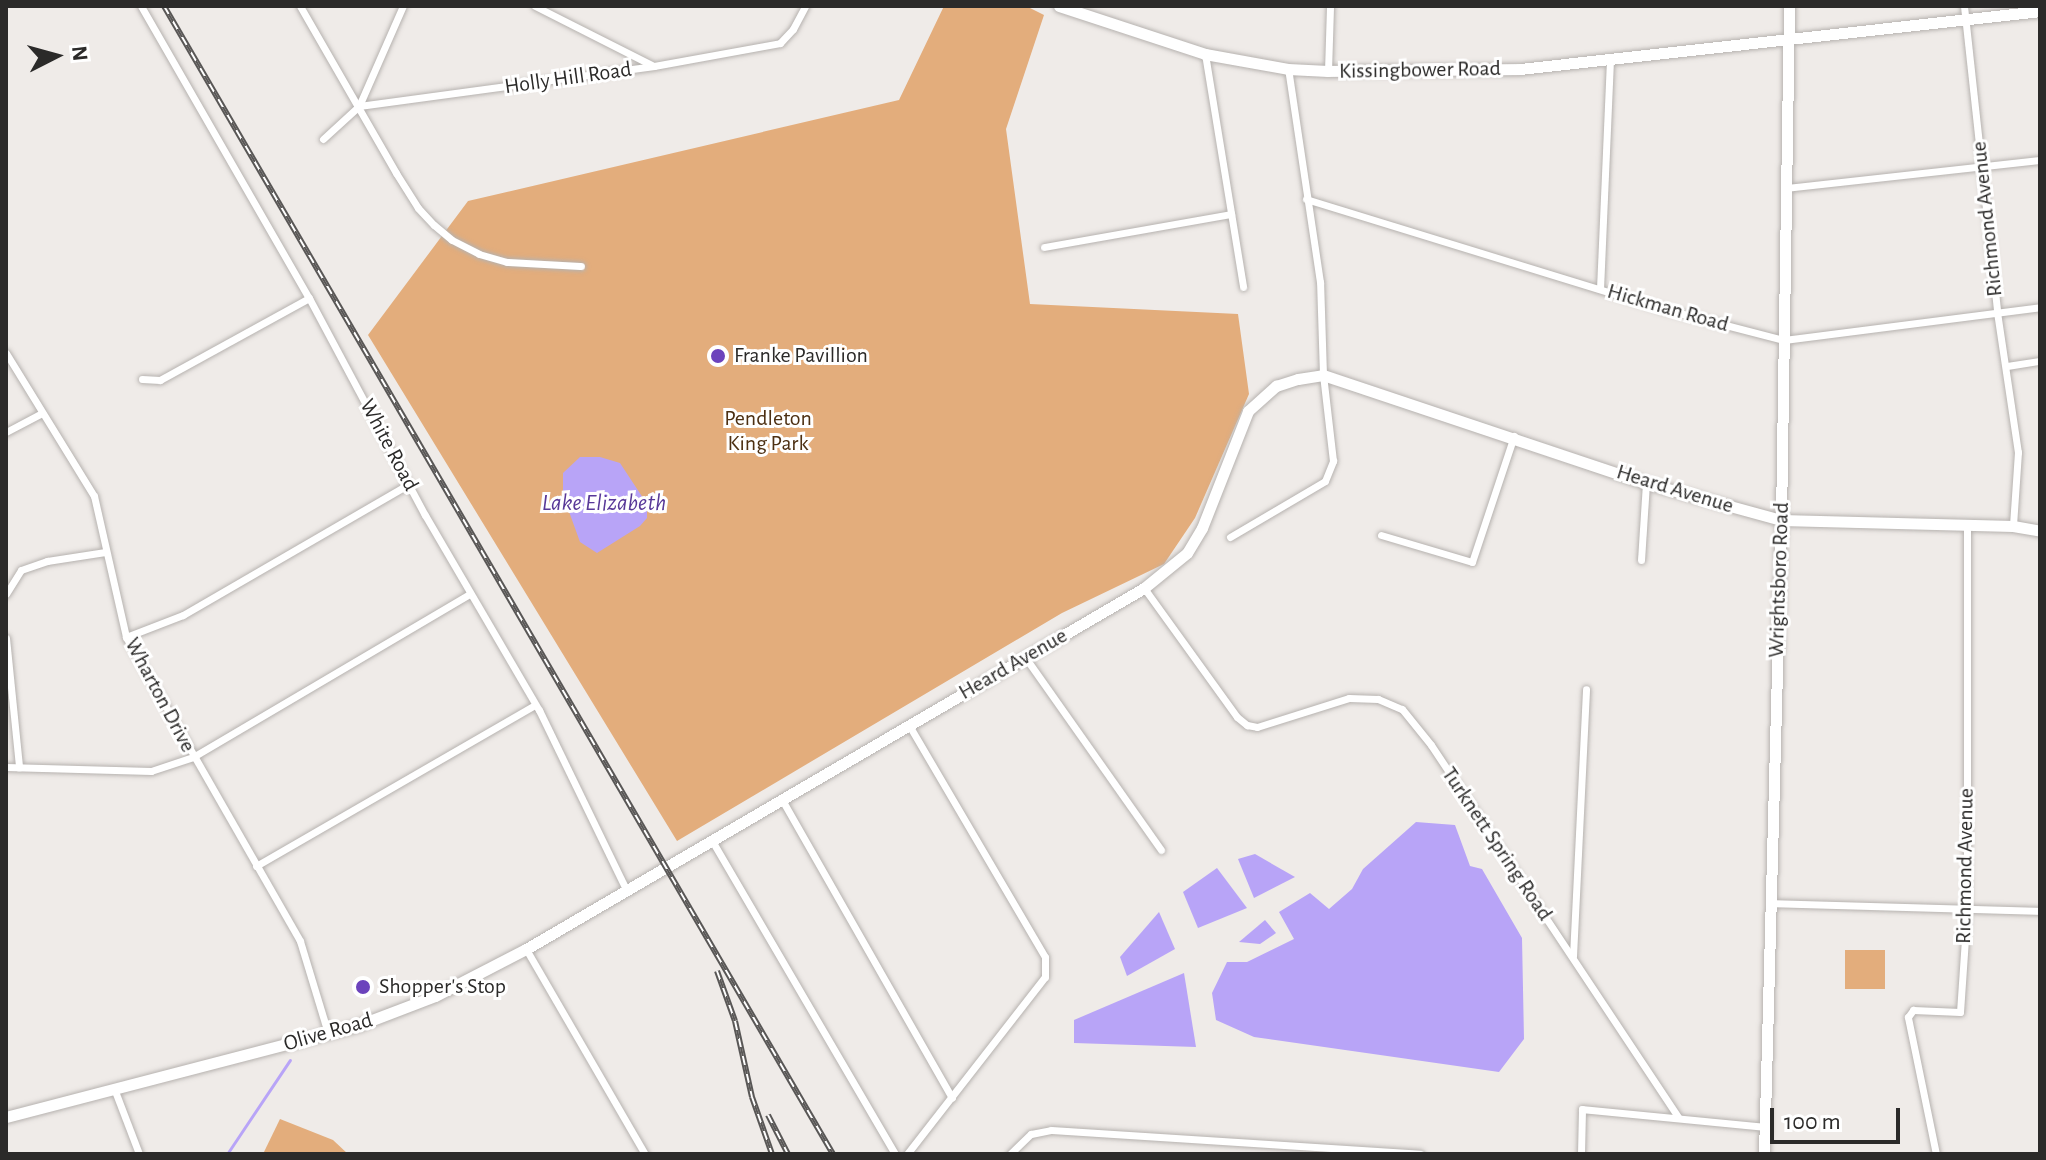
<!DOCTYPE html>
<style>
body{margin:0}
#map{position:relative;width:2046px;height:1160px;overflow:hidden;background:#efebe8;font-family:"Alegreya Sans",sans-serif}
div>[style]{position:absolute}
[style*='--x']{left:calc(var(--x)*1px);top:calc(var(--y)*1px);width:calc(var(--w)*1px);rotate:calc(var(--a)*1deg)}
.green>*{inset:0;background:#e3ad7c;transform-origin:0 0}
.water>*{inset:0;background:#b8a4f7}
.stream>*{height:3px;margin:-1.5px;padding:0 1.5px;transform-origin:1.5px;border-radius:1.5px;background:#b8a4f7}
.roads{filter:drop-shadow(0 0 2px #b6b2af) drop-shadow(0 0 2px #b6b2af)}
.street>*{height:7px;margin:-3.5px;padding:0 3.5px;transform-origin:3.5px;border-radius:3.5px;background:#fff}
.secondary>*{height:11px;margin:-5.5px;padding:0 5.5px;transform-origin:5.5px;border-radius:5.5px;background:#fff}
.rail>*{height:6px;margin-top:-3px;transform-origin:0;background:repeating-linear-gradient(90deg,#fff 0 9px,#595756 0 18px);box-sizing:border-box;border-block:2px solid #595756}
.dots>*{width:22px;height:22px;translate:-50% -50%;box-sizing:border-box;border:4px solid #fff;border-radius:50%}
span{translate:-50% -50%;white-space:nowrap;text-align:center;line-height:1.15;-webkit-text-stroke:6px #fff;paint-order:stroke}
.street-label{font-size:22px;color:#2b2a29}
.poi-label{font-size:22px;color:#2b2a29}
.left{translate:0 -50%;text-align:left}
.park-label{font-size:22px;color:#4d3013}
.water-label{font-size:24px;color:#583898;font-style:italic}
.frame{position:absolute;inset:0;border:8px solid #2b2a29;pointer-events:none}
.north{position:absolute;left:16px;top:16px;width:80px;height:80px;-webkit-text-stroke:6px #fff;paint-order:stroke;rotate:84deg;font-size:22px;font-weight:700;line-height:32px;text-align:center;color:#2b2a29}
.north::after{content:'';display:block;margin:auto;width:28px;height:36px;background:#2b2a29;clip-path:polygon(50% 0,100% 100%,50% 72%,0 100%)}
.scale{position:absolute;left:1770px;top:1108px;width:130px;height:36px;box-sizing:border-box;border:4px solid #2b2a29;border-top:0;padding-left:10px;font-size:24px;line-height:28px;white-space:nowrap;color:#2b2a29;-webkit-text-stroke:6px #fff;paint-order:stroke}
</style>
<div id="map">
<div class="green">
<i style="clip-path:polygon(944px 6px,1026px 6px,1044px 15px,1006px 129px,1030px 304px,1238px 314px,1249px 394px,1195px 518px,1164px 564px,1062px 613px,677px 841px,368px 335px,468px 201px,899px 100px)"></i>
<i style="left:1845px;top:950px;width:40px;height:39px"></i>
<i style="clip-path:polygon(280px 1119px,333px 1140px,348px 1154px,263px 1154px)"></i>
</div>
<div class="water">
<i style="clip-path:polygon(580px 457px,600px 457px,620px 463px,645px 501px,656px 493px,660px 500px,647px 505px,647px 518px,640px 526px,597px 553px,580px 542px,563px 495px,563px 473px)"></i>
<i style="clip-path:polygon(1416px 822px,1455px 825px,1470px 866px,1482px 869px,1522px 938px,1524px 1039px,1499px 1072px,1254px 1037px,1216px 1020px,1212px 993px,1227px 962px,1247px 962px,1294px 939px,1279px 912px,1310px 893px,1329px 909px,1352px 889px,1363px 869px)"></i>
<i style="clip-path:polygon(1255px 854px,1295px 877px,1254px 898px,1238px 859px)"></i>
<i style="clip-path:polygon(1217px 868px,1247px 908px,1198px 928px,1183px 892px)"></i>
<i style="clip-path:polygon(1159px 912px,1175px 949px,1127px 976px,1120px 957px)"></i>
<i style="clip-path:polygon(1265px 920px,1276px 933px,1260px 944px,1239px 942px)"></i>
<i style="clip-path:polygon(1184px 973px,1196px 1047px,1074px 1043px,1074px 1020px)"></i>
</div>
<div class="stream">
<i style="--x:227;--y:1154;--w:113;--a:-56.2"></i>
</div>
<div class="roads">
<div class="street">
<i style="--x:141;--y:6;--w:337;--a:60.1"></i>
<i style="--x:309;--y:298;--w:246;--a:61.9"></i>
<i style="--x:425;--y:515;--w:226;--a:59.7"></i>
<i style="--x:539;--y:710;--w:199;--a:64.1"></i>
<i style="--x:300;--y:6;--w:193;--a:60.1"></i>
<i style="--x:396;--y:173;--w:41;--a:57.8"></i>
<i style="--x:418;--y:208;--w:23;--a:47"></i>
<i style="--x:434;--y:225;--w:23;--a:40"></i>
<i style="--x:452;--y:240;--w:30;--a:27"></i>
<i style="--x:479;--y:254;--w:29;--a:16"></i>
<i style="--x:507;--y:262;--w:74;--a:3.1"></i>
<i style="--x:535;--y:6;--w:131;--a:26.8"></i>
<i style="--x:1964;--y:6;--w:308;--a:83.8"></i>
<i style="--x:1997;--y:312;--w:142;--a:81.5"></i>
<i style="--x:2018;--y:452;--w:74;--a:93.9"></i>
<i style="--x:1205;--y:54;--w:236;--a:80.7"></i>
<i style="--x:1328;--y:71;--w:65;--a:-88.2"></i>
<i style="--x:359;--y:106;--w:109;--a:-66.3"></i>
<i style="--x:323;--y:139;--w:49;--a:-42.5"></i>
<i style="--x:359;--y:106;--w:298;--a:-7.7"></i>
<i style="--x:654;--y:66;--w:128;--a:-10.3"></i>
<i style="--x:780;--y:43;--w:19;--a:-47"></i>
<i style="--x:793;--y:29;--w:26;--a:-62"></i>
<i style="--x:1786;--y:188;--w:256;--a:-6.3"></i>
<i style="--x:1306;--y:199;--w:370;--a:17.1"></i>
<i style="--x:1660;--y:308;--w:128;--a:14.5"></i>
<i style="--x:1784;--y:340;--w:258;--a:-7.3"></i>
<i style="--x:1044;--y:247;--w:190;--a:-10"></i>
<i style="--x:1600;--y:289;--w:228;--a:-87.5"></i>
<i style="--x:6;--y:353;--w:168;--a:58.4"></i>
<i style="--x:94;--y:496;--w:145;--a:77.2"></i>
<i style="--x:126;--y:637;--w:350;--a:60.2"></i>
<i style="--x:300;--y:941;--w:96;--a:73.1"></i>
<i style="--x:2007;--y:366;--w:33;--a:-9"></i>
<i style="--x:142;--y:379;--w:18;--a:3"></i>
<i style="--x:160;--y:380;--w:170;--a:-28.8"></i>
<i style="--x:6;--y:432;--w:41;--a:-27.8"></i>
<i style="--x:1381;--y:535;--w:95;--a:16.5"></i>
<i style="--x:1472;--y:562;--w:133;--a:-71.6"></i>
<i style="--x:1230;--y:537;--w:110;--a:-30.5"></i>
<i style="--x:1325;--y:481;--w:22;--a:-68"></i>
<i style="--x:1333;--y:461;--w:87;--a:-96.6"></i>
<i style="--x:1323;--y:375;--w:93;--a:-91.8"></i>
<i style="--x:1320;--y:282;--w:215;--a:-98.5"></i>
<i style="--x:1641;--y:560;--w:77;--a:-86.3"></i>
<i style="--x:1144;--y:588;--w:159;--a:54.2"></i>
<i style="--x:1237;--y:717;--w:13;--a:39"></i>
<i style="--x:1247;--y:725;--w:10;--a:11"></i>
<i style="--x:1257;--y:727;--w:96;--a:-17.5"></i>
<i style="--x:1349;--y:698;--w:29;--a:2"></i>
<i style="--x:1378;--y:699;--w:26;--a:23"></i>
<i style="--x:1402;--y:709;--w:46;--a:51.1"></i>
<i style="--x:1431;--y:745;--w:447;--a:56.4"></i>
<i style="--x:6;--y:594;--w:28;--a:-58"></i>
<i style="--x:21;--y:570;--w:28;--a:-19"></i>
<i style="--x:47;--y:561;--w:59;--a:-8.8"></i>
<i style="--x:126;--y:637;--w:61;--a:-21.1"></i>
<i style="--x:183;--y:615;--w:261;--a:-30.1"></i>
<i style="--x:6;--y:638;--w:130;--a:84.2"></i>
<i style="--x:1025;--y:657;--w:236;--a:54.8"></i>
<i style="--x:6;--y:767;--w:145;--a:1.6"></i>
<i style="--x:151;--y:771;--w:44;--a:-18.4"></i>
<i style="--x:193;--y:757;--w:321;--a:-30.5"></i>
<i style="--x:781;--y:798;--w:345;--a:60.3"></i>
<i style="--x:711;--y:839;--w:365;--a:59.7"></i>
<i style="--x:256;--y:866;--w:322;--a:-30"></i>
<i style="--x:1770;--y:903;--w:270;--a:1.7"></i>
<i style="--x:526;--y:949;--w:237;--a:59.9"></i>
<i style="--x:1573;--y:956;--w:267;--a:-87.2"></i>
<i style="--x:115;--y:1091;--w:67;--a:69.1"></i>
<i style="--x:907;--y:1154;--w:224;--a:-52.1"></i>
<i style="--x:1045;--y:977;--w:20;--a:-90"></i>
<i style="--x:1045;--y:957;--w:269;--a:-120.4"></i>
<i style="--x:1010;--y:1154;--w:29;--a:-44"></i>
<i style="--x:1031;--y:1134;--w:20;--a:-11"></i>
<i style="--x:1051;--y:1130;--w:370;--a:3.7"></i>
<i style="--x:1581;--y:1154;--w:45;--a:-88.7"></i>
<i style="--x:1582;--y:1109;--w:184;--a:5.6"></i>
<i style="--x:1936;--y:1154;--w:140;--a:-101.6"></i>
<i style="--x:1908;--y:1017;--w:9;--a:-54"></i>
<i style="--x:1913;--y:1010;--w:47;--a:2.4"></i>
<i style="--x:1960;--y:1012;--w:102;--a:-86.1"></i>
<i style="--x:1967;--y:910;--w:386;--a:-90"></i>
</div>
<div class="secondary">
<i style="--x:1059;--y:6;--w:154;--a:18.2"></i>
<i style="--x:1205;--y:54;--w:84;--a:10.2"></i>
<i style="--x:1288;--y:69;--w:40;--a:2.9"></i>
<i style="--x:1328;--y:71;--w:192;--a:-0.6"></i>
<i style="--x:1520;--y:69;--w:523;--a:-6.36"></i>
<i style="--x:6;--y:1117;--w:365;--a:-14.6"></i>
<i style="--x:359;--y:1025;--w:81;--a:-20.9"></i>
<i style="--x:435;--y:996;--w:102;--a:-27.3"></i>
<i style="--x:526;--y:949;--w:716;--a:-30.29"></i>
<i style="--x:1144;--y:588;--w:55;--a:-39.1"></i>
<i style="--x:1187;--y:553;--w:29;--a:-59"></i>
<i style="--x:1202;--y:528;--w:126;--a:-68.5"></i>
<i style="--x:1248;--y:411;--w:38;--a:-42"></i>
<i style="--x:1276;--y:386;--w:23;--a:-18"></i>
<i style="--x:1298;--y:379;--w:25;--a:-9"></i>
<i style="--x:1323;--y:375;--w:341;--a:18.5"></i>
<i style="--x:1646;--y:483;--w:140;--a:15.3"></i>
<i style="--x:1781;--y:520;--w:232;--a:1.5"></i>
<i style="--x:2013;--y:526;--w:27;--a:10"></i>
<i style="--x:1764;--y:1154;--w:634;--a:-88.46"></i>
<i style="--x:1781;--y:520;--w:514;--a:-89.11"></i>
</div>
</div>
<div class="rail">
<i style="--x:164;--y:6;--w:1329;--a:59.77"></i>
<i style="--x:717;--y:971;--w:53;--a:70.2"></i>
<i style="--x:735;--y:1021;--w:78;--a:77.4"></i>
<i style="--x:752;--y:1097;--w:60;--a:70.7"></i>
<i style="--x:768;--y:1115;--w:44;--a:62.9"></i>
</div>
<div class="dots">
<i style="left:718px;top:356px;background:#6c43bc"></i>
<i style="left:363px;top:987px;background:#6c43bc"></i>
</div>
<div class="street-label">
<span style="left:1420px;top:70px;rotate:-1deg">Kissingbower Road</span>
<span style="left:568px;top:78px;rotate:-8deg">Holly Hill Road</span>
<span style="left:1987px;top:219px;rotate:-96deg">Richmond Avenue</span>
<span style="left:1668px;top:308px;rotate:16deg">Hickman Road</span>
<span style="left:389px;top:445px;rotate:62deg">White Road</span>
<span style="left:1675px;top:489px;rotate:17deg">Heard Avenue</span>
<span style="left:1779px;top:580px;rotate:-88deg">Wrightsboro Road</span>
<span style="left:1013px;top:664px;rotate:-30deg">Heard Avenue</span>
<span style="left:160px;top:695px;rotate:62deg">Wharton Drive</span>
<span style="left:1497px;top:844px;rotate:56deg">Turknett Spring Road</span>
<span style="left:1965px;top:866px;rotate:-89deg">Richmond Avenue</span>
<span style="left:328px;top:1032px;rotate:-16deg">Olive Road</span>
</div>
<div class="poi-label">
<span class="left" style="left:734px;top:356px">Franke Pavillion</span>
<span class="left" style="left:379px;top:987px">Shopper's Stop</span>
</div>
<div class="park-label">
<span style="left:768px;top:431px">Pendleton<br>King Park</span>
</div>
<div class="water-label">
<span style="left:604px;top:504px">Lake Elizabeth</span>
</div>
<div class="frame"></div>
<div class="north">N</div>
<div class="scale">100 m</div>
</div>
